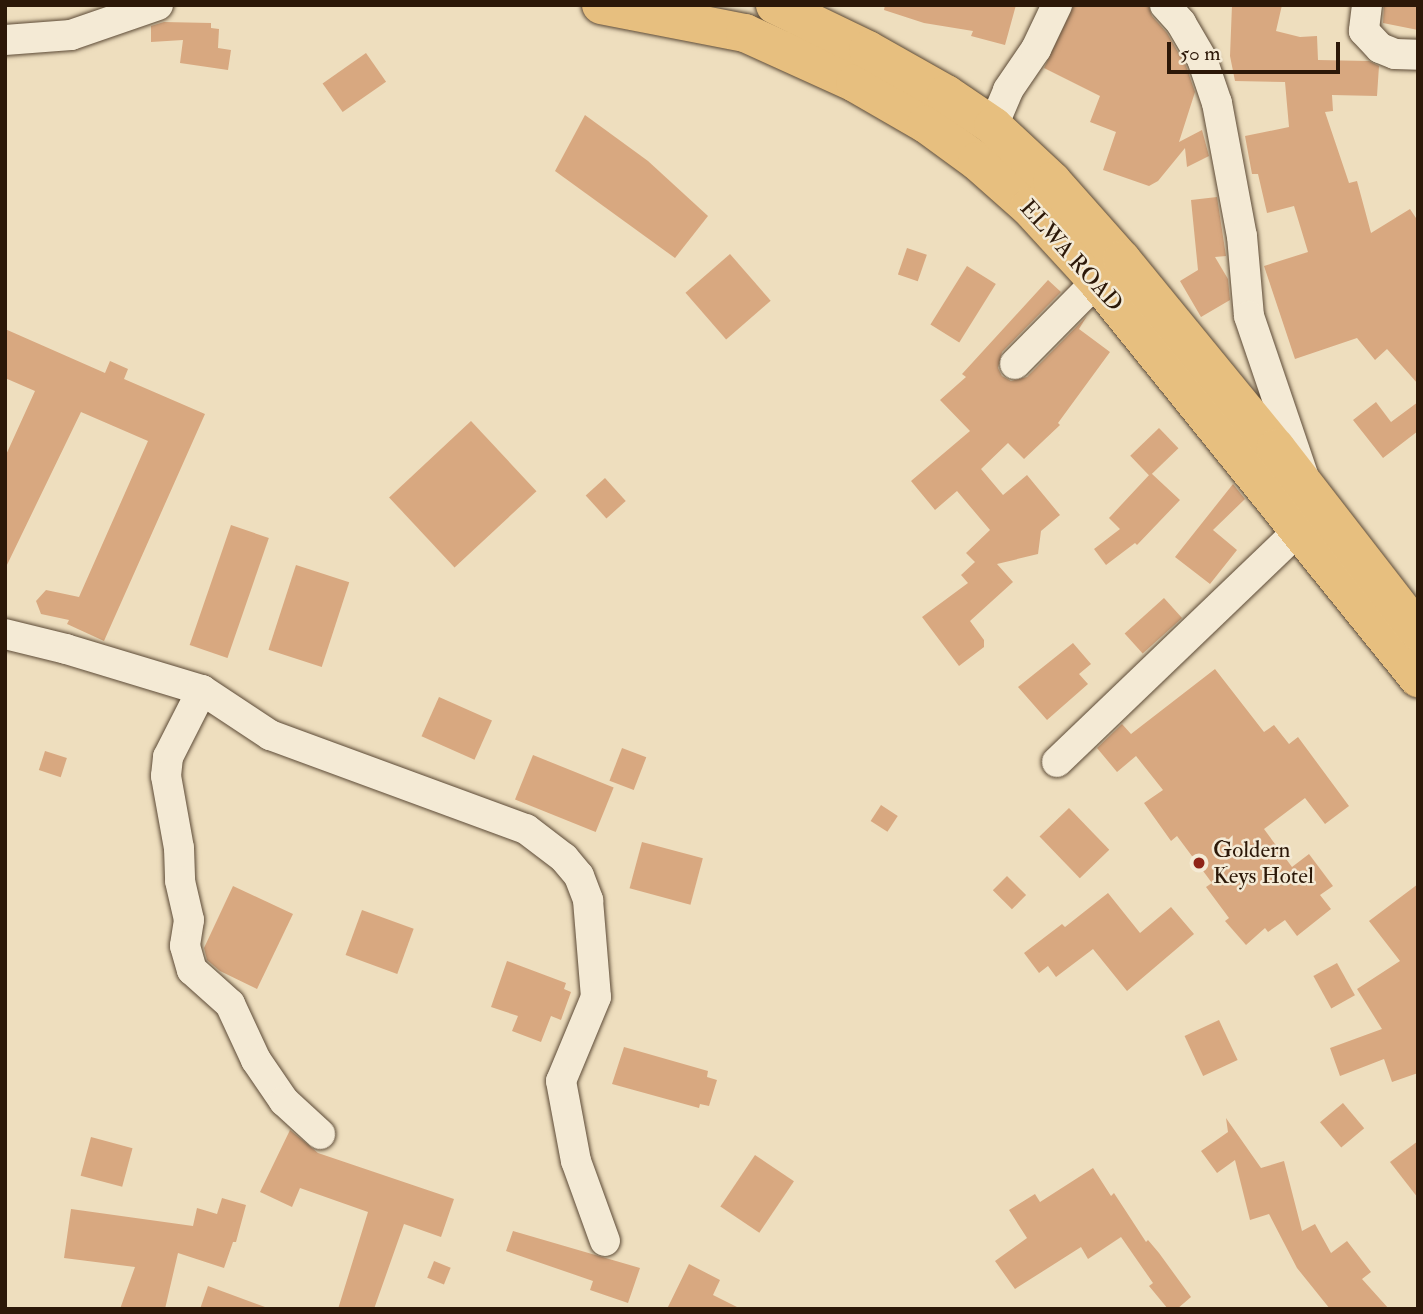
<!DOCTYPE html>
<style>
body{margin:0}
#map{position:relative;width:1423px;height:1314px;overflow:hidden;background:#eedebe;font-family:"IM FELL Double Pica",serif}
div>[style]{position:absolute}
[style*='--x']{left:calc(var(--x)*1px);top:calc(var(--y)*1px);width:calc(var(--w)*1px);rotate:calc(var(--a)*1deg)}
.building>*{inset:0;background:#d8a880;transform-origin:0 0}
.roads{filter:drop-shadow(0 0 2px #5c4a36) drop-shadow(0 0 2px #5c4a36)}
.minor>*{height:30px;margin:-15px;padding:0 15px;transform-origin:15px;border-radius:15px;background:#f4ead5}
.major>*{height:38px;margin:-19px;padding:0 19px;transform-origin:19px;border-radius:19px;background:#e7bf7f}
.dots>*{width:19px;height:19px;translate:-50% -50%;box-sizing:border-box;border:4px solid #f4ead5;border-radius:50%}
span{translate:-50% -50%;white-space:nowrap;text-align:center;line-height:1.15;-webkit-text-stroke:5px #f4ead5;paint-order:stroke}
.street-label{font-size:23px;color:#2c1808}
.poi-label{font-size:23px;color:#2c1808}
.left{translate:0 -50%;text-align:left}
.frame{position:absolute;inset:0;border:7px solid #2c1808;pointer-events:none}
.scale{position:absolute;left:1167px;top:42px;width:173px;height:32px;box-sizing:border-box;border:4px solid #2c1808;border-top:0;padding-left:9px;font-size:21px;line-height:24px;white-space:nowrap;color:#2c1808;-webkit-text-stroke:5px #f4ead5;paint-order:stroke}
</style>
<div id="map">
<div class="building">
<i style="clip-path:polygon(885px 5px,1016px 5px,1005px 45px,971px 36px,973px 31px,924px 23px,884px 10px)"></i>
<i style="clip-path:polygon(1074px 5px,1148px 5px,1152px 16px,1167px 33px,1186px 66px,1195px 92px,1179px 142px,1202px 130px,1209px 156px,1187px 167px,1185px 148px,1158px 181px,1149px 186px,1103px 170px,1116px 132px,1090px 122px,1100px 96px,1044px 68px)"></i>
<i style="clip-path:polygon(1232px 5px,1282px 5px,1276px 31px,1300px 37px,1317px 36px,1318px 60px,1369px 61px,1379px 66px,1377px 96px,1332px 95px,1333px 111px,1325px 112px,1349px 183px,1357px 181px,1371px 233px,1410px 209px,1418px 221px,1418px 384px,1387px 349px,1375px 360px,1357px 338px,1295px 359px,1264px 266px,1308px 252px,1294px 206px,1267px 213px,1258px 174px,1252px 174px,1245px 136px,1289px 127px,1285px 82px,1235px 81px,1230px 56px)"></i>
<i style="clip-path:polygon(1384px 5px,1418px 5px,1418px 30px,1383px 23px)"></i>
<i style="clip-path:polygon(164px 22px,211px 23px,211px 28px,219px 29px,218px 48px,231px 50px,228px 70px,180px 63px,183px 40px,151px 42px,151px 26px)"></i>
<i style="left:366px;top:53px;width:35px;height:53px;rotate:55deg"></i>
<i style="clip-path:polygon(585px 115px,648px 161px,708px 216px,675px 258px,555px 171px)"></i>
<i style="clip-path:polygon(1217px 197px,1226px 256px,1215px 257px,1228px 279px,1230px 300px,1201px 317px,1180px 281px,1198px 270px,1191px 200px)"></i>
<i style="left:907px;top:248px;width:21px;height:28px;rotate:19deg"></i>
<i style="left:730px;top:254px;width:62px;height:59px;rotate:49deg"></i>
<i style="left:967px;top:266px;width:34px;height:69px;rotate:32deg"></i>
<i style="clip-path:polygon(1048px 280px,1061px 292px,1002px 352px,998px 368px,1002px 376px,1011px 381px,1027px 377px,1087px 316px,1079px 329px,1110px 352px,1058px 423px,1060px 425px,1024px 459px,1008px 443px,981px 469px,1003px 495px,1027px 475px,1060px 515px,1041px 531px,1038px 554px,997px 564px,1013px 582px,970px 621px,984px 640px,984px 647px,959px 666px,922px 617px,968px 583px,961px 575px,975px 562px,966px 553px,990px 530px,957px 491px,935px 510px,911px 481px,970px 431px,940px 400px,966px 377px,962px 374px)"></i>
<i style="clip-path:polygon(5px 329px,105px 373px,110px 361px,128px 369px,124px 379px,205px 414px,104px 641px,67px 624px,69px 620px,41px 614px,36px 601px,46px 590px,79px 597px,148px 441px,81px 412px,5px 569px,5px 457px,35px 391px,5px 378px)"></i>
<i style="clip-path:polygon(1376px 402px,1391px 422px,1418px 402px,1418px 431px,1383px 458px,1353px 420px)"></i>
<i style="left:471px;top:421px;width:96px;height:112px;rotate:47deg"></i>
<i style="left:1159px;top:428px;width:28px;height:40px;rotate:46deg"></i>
<i style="clip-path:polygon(1151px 473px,1180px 500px,1137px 545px,1135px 543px,1106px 565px,1094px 549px,1120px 529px,1109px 518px)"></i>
<i style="left:605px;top:478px;width:31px;height:26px;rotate:48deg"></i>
<i style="clip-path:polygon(1233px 484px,1245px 499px,1213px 530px,1237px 550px,1210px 584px,1175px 557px)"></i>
<i style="left:231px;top:525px;width:40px;height:127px;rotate:19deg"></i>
<i style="left:296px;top:565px;width:56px;height:89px;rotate:18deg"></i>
<i style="left:1164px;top:598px;width:27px;height:53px;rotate:48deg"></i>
<i style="clip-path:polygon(1073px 643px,1091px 664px,1079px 674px,1088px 684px,1047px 720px,1018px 687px)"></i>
<i style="clip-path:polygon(1215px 669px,1264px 732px,1274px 725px,1289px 744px,1298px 737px,1349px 806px,1325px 824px,1305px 798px,1264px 829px,1292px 867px,1309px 854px,1333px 886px,1320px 895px,1331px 909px,1297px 936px,1285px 920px,1268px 932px,1265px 928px,1246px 945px,1225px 921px,1229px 918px,1206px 887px,1212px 883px,1177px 836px,1171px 841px,1144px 803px,1163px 790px,1136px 756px,1117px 772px,1097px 748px,1122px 724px,1131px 734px)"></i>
<i style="left:439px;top:697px;width:58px;height:43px;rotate:24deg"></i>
<i style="left:622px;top:748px;width:26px;height:35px;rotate:21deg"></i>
<i style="left:45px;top:751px;width:23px;height:20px;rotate:18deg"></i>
<i style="left:533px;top:755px;width:87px;height:48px;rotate:22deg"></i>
<i style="left:881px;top:805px;width:20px;height:19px;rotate:33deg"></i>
<i style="left:1069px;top:808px;width:58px;height:41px;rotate:46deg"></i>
<i style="left:642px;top:842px;width:63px;height:48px;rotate:15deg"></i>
<i style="left:1007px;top:876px;width:27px;height:20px;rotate:45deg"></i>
<i style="clip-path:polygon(1418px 884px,1418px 1073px,1392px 1082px,1384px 1059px,1340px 1076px,1330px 1048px,1382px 1029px,1357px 989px,1400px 961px,1369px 921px)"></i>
<i style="clip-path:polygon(233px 886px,293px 914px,257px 989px,220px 971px,207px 960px,204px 948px)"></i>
<i style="clip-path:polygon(1108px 893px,1140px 933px,1171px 907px,1194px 934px,1127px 991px,1093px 949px,1056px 977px,1048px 966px,1039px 973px,1024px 953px,1062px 924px,1065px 927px)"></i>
<i style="left:362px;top:910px;width:55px;height:48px;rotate:20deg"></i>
<i style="clip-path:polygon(507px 961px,566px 983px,564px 989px,571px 992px,561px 1020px,551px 1016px,541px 1042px,512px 1031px,518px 1016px,491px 1007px)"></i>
<i style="left:1337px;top:963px;width:37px;height:27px;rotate:61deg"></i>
<i style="left:1219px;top:1020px;width:44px;height:38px;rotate:65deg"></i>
<i style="clip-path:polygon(624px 1047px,708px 1071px,707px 1077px,717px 1080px,709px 1106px,700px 1104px,699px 1108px,612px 1084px)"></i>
<i style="left:1343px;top:1103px;width:33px;height:30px;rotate:50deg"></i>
<i style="clip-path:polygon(1226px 1118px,1261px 1168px,1284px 1161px,1302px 1231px,1315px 1224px,1331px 1253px,1347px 1241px,1371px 1272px,1362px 1279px,1389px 1309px,1330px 1309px,1297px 1268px,1269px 1214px,1250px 1220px,1235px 1160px,1217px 1173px,1201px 1151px,1228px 1132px)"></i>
<i style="clip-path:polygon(290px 1130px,318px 1153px,454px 1199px,441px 1237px,404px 1224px,374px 1309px,338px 1309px,368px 1212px,300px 1188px,292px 1207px,260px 1192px)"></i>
<i style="left:91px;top:1137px;width:43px;height:40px;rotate:15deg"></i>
<i style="clip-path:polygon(1418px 1141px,1418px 1198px,1390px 1162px)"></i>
<i style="left:755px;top:1155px;width:47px;height:62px;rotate:34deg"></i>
<i style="clip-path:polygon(1093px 1168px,1111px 1196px,1114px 1193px,1146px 1242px,1148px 1240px,1159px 1253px,1191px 1297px,1177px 1309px,1168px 1309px,1149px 1286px,1153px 1283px,1121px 1237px,1088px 1259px,1081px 1247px,1015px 1289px,995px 1261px,1027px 1238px,1009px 1210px,1035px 1194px,1040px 1202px)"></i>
<i style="clip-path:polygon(222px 1198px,246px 1205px,236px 1242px,233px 1242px,224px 1268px,178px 1253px,165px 1309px,120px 1309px,135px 1267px,64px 1258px,71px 1209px,193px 1226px,197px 1208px,217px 1214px)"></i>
<i style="clip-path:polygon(513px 1231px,640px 1268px,628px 1303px,590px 1290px,593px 1281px,506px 1251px)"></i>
<i style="left:434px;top:1261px;width:18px;height:18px;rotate:22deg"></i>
<i style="clip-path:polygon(689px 1264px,720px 1280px,713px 1295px,741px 1309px,667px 1309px)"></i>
<i style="clip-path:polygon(208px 1286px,265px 1307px,265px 1309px,200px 1309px)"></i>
</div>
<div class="roads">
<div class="minor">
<i style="--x:1165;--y:5;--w:24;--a:48"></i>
<i style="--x:1181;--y:23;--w:42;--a:59.7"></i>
<i style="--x:1202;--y:59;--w:46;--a:71.2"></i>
<i style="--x:1217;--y:103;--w:135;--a:79.4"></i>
<i style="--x:1242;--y:236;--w:80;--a:85"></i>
<i style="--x:1249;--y:316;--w:168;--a:71.2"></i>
<i style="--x:1367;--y:5;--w:26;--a:97"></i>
<i style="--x:1364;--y:31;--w:23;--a:47"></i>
<i style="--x:1380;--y:48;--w:16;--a:22"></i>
<i style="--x:1395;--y:54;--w:23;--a:2"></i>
<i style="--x:5;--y:40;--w:66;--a:-4.3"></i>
<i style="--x:71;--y:35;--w:92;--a:-19"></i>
<i style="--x:993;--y:126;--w:39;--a:-67"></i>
<i style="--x:1008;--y:90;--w:50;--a:-55.7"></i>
<i style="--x:1036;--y:49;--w:49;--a:-64.5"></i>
<i style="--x:1015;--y:364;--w:117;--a:-45.3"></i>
<i style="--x:5;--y:634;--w:63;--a:13.8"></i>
<i style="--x:66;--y:649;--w:142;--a:16.8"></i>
<i style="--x:202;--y:690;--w:82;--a:33.5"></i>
<i style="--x:270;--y:735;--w:273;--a:20.2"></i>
<i style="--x:526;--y:829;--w:48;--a:37.3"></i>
<i style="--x:564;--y:858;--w:23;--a:50"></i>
<i style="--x:579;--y:876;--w:26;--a:69"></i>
<i style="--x:588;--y:900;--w:97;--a:85.3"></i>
<i style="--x:596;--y:997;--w:91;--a:112.6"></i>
<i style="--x:561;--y:1081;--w:81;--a:79.4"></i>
<i style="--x:576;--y:1161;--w:85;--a:70.1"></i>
<i style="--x:202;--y:690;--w:75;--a:116.9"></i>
<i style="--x:168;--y:757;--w:19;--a:96"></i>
<i style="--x:166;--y:776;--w:73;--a:79.8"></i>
<i style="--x:179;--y:848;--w:33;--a:88"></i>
<i style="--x:180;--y:881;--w:40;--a:77"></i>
<i style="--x:189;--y:920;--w:26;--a:99"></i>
<i style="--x:185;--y:946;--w:25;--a:74"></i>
<i style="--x:192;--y:970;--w:51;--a:41.8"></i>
<i style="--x:230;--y:1004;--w:62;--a:65.1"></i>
<i style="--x:256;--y:1060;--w:50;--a:55.7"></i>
<i style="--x:284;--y:1101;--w:49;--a:42.5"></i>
<i style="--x:1057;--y:762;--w:335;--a:-43.8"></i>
</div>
<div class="major">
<i style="--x:601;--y:5;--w:147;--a:11"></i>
<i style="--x:745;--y:33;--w:121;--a:24.4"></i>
<i style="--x:855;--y:83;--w:82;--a:30"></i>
<i style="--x:926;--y:124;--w:63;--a:36"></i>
<i style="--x:977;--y:161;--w:69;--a:41.5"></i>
<i style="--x:1029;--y:207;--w:100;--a:47.4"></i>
<i style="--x:1097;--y:281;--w:511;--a:51.04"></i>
<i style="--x:775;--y:5;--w:103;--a:25.8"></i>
<i style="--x:868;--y:50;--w:90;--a:29.4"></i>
<i style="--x:946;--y:94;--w:57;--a:34.2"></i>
<i style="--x:993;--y:126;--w:81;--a:43"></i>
<i style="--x:1052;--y:181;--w:106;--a:48.5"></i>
<i style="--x:1122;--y:260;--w:243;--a:50.7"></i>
<i style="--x:1276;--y:448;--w:232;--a:52.2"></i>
</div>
</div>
<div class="dots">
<i style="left:1199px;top:863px;background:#8f2418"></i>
</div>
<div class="street-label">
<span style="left:1071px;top:256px;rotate:48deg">ELWA ROAD</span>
</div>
<div class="poi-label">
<span class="left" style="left:1213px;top:863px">Goldern<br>Keys Hotel</span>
</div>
<div class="frame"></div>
<div class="scale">50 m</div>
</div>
